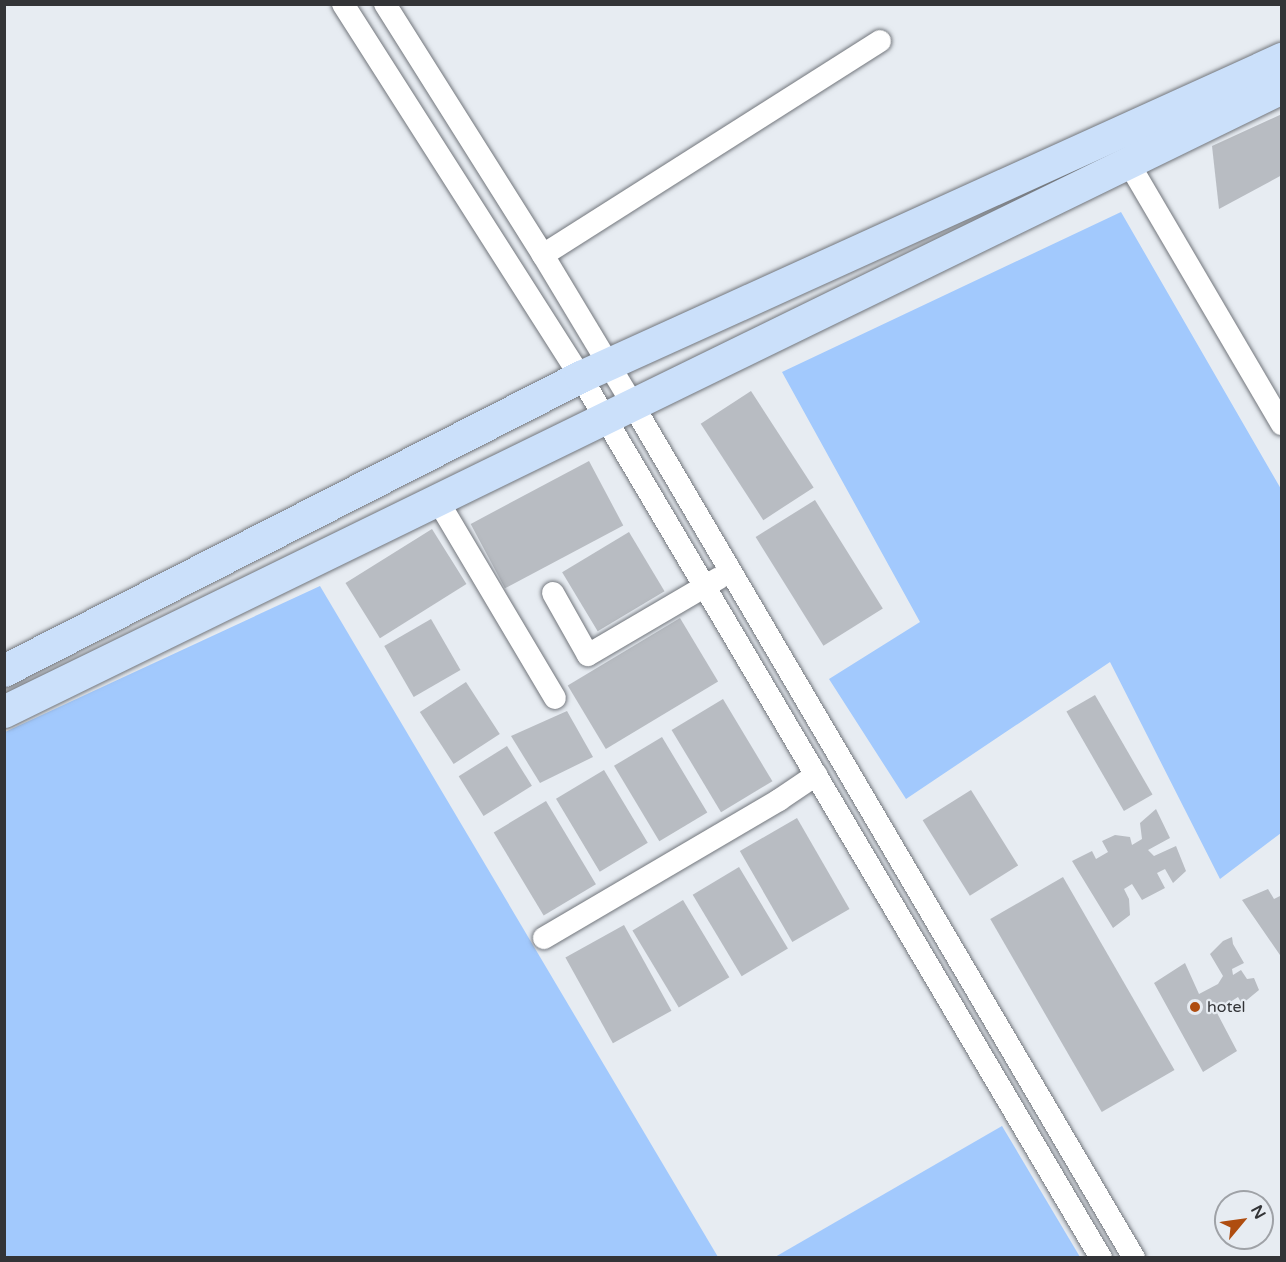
<!DOCTYPE html>
<style>
body{margin:0}
#map{position:relative;width:1286px;height:1262px;overflow:hidden;background:#e7ecf2;font-family:"Varela Round",sans-serif}
div>[style]{position:absolute}
[style*='--x']{left:calc(var(--x)*1px);top:calc(var(--y)*1px);width:calc(var(--w)*1px);rotate:calc(var(--a)*1deg)}
.green>*{inset:0;background:#a2c9fd}
.building>*{inset:0;background:#b8bcc2;transform-origin:0 0}
.roads{filter:drop-shadow(0 0 2px #72767c) drop-shadow(0 0 2px #72767c)}
.street>*{height:22px;margin:-11px;padding:0 11px;transform-origin:11px;border-radius:11px;background:#fff}
.secondary>*{height:32px;margin:-16px;padding:0 16px;transform-origin:16px;border-radius:16px;background:#cbe0fa}
.dots>*{width:16px;height:16px;translate:-50% -50%;box-sizing:border-box;border:3px solid #e7ecf2;border-radius:50%}
span{translate:-50% -50%;white-space:nowrap;text-align:center;line-height:1.15;-webkit-text-stroke:4.5px #e7ecf2;paint-order:stroke}
.poi-label{font-size:16px;color:#333437}
.left{translate:0 -50%;text-align:left}
.frame{position:absolute;inset:0;border:6px solid #333437;pointer-events:none}
.north{position:absolute;left:1214px;top:1190px;width:60px;height:60px;box-sizing:border-box;background:#e7ecf2;border:2px solid #9fa2a7;border-radius:50%;rotate:61deg;font-size:16px;font-weight:700;line-height:24px;text-align:center;color:#333437}
.north::after{content:'';display:block;margin:auto;width:21px;height:27px;background:#af4d10;clip-path:polygon(50% 0,100% 100%,50% 72%,0 100%)}
</style>
<div id="map">
<div class="green">
<i style="clip-path:polygon(1121px 212px,1281px 489px,1281px 833px,1220px 879px,1110px 662px,906px 799px,829px 679px,920px 622px,782px 372px)"></i>
<i style="clip-path:polygon(320px 586px,718px 1257px,5px 1257px,5px 732px)"></i>
<i style="clip-path:polygon(1002px 1126px,1080px 1257px,775px 1257px)"></i>
</div>
<div class="building">
<i style="clip-path:polygon(1282px 114px,1282px 175px,1219px 209px,1212px 146px)"></i>
<i style="left:751px;top:391px;width:115px;height:60px;rotate:57deg"></i>
<i style="left:589px;top:461px;width:73px;height:134px;rotate:62deg"></i>
<i style="left:815px;top:500px;width:128px;height:70px;rotate:58deg"></i>
<i style="left:432px;top:529px;width:65px;height:102px;rotate:58deg"></i>
<i style="left:629px;top:532px;width:69px;height:78px;rotate:59deg"></i>
<i style="left:680px;top:618px;width:74px;height:131px;rotate:59deg"></i>
<i style="left:431px;top:619px;width:59px;height:54px;rotate:60deg"></i>
<i style="left:466px;top:682px;width:62px;height:55px;rotate:57deg"></i>
<i style="left:1095px;top:695px;width:115px;height:33px;rotate:60deg"></i>
<i style="left:723px;top:699px;width:96px;height:60px;rotate:59deg"></i>
<i style="clip-path:polygon(567px 711px,593px 757px,540px 783px,511px 736px)"></i>
<i style="left:662px;top:737px;width:88px;height:56px;rotate:59deg"></i>
<i style="left:507px;top:746px;width:47px;height:57px;rotate:58deg"></i>
<i style="left:604px;top:770px;width:85px;height:56px;rotate:59deg"></i>
<i style="left:971px;top:790px;width:89px;height:57px;rotate:58deg"></i>
<i style="left:546px;top:801px;width:97px;height:61px;rotate:59deg"></i>
<i style="clip-path:polygon(1156px 809px,1170px 838px,1148px 850px,1154px 856px,1176px 846px,1186px 871px,1173px 883px,1165px 869px,1157px 873px,1165px 888px,1142px 900px,1132px 884px,1124px 889px,1129px 899px,1130px 915px,1113px 928px,1072px 861px,1092px 851px,1096px 859px,1108px 852px,1102px 841px,1115px 835px,1130px 837px,1132px 845px,1142px 839px,1140px 823px)"></i>
<i style="left:797px;top:818px;width:105px;height:66px;rotate:60deg"></i>
<i style="left:739px;top:867px;width:95px;height:54px;rotate:59deg"></i>
<i style="left:1063px;top:877px;width:223px;height:84px;rotate:60deg"></i>
<i style="clip-path:polygon(1268px 889px,1274px 899px,1282px 895px,1282px 958px,1242px 900px)"></i>
<i style="left:683px;top:900px;width:90px;height:59px;rotate:59deg"></i>
<i style="left:624px;top:925px;width:98px;height:67px;rotate:61deg"></i>
<i style="clip-path:polygon(1232px 937px,1233px 944px,1244px 963px,1232px 969px,1233px 975px,1241px 970px,1247px 979px,1254px 978px,1259px 990px,1242px 1004px,1238px 997px,1216px 1011px,1237px 1051px,1203px 1072px,1154px 983px,1185px 963px,1199px 994px,1218px 984px,1223px 976px,1210px 954px,1223px 941px)"></i>
</div>
<div class="roads">
<div class="street">
<i style="--x:343;--y:4;--w:442;--a:57.5"></i>
<i style="--x:581;--y:377;--w:1023;--a:59.45"></i>
<i style="--x:385;--y:4;--w:297;--a:57.8"></i>
<i style="--x:543;--y:255;--w:175;--a:59"></i>
<i style="--x:633;--y:405;--w:989;--a:59.57"></i>
<i style="--x:1128;--y:162;--w:304;--a:59.6"></i>
<i style="--x:543;--y:255;--w:399;--a:-32.4"></i>
<i style="--x:438;--y:501;--w:229;--a:59.3"></i>
<i style="--x:553;--y:593;--w:71;--a:60.6"></i>
<i style="--x:588;--y:655;--w:152;--a:-30.4"></i>
<i style="--x:544;--y:938;--w:273;--a:-30.4"></i>
<i style="--x:779;--y:800;--w:45;--a:-34"></i>
</div>
<div class="secondary">
<i style="--x:4;--y:671;--w:648;--a:-27"></i>
<i style="--x:581;--y:377;--w:770;--a:-24.4"></i>
<i style="--x:4;--y:712;--w:1422;--a:-26.02"></i>
</div>
</div>
<div class="dots">
<i style="left:1195px;top:1007px;background:#af4d10"></i>
</div>
<div class="poi-label">
<span class="left" style="left:1207px;top:1007px">hotel</span>
</div>
<div class="frame"></div>
<div class="north">N</div>
</div>
